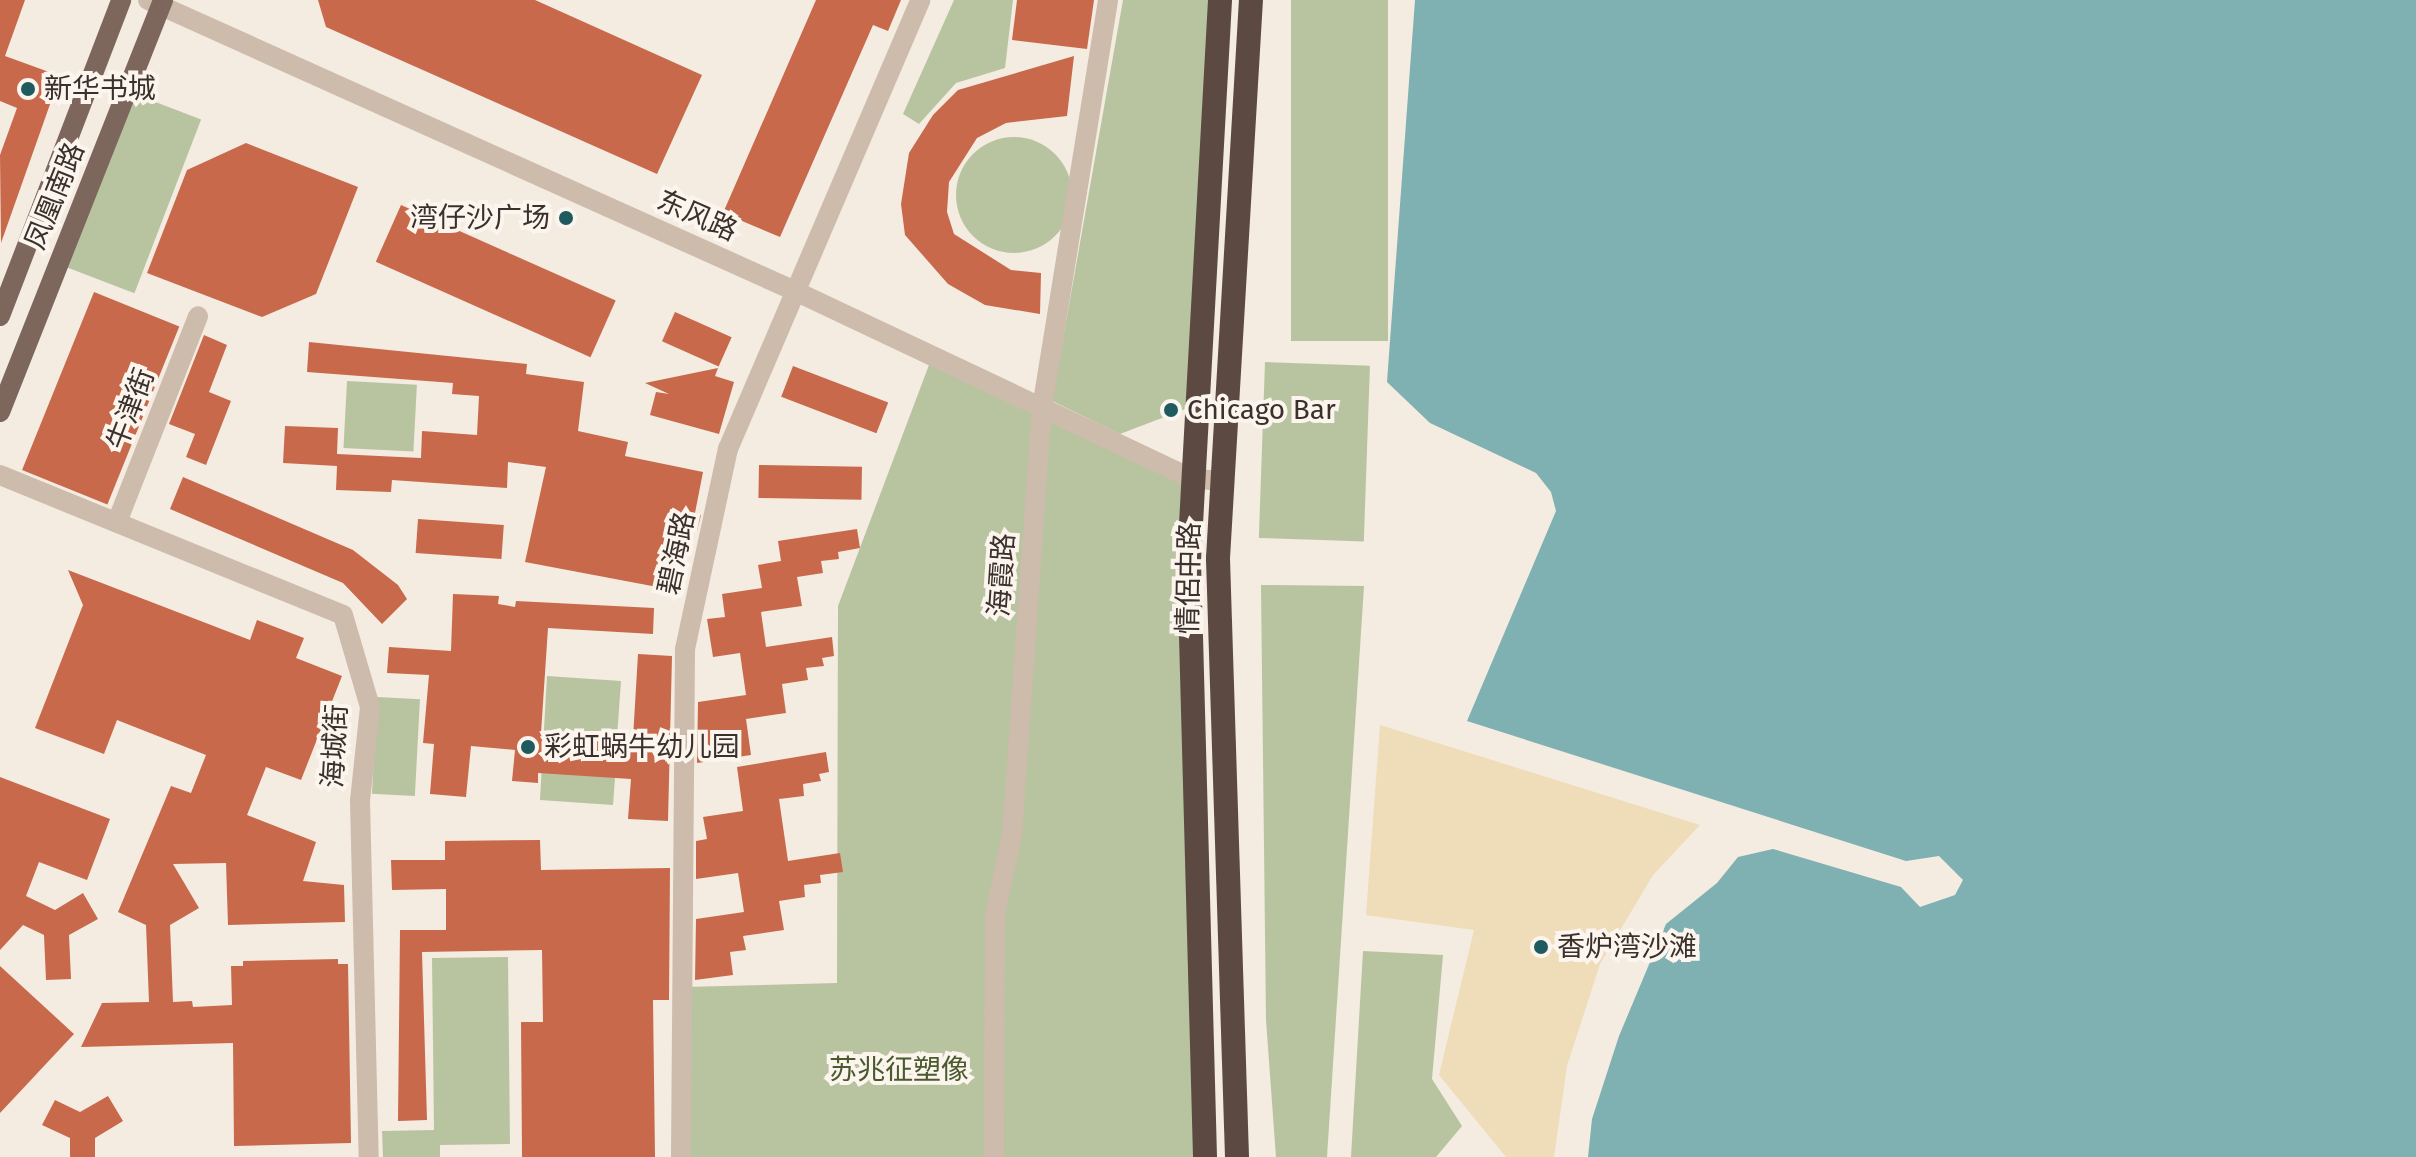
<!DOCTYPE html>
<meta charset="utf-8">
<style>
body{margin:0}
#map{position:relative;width:2416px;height:1157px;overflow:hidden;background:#f4ebe1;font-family:"Fira Sans","Noto Sans SC",sans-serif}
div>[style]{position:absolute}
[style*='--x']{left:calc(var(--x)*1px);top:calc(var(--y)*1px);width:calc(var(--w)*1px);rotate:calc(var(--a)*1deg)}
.green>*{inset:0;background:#b8c4a0;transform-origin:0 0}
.round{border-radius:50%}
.sand>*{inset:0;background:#efdcb8}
.water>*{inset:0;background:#7fb0b2}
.building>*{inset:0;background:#c8694b;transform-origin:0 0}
.minor>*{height:20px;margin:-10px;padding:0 10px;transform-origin:10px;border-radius:10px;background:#cdbbac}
.major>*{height:20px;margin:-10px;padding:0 10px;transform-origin:10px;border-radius:10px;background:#7d675c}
.highway>*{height:24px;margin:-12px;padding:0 12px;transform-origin:12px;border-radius:12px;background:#5c4a42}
.dots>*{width:22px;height:22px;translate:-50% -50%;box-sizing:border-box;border:4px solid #fbf5ee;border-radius:50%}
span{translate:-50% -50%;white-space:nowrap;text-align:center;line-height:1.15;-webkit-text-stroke:8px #fbf5ee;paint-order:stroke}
.poi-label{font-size:28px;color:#3b302b}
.left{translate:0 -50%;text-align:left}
.right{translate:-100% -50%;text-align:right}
.street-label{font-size:28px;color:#3b302b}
.park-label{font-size:28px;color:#4a5a2e}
</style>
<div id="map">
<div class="green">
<i style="clip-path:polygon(954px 0,1013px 0,1005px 68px,956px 83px,919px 124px,903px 114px)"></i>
<i style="clip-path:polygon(1123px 0,1221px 0,1188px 408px,1120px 434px,1052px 401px)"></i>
<i style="left:1291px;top:0;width:97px;height:341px"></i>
<i style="left:132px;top:93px;width:74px;height:186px;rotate:21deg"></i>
<i class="round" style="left:956px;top:137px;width:116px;height:116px"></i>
<i style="clip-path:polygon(932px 357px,1041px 408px,1011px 833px,994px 915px,992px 1157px,683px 1157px,684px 987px,837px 983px,838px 606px)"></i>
<i style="left:1265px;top:362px;width:105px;height:176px;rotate:2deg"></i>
<i style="left:347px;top:381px;width:70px;height:67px;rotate:3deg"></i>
<i style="clip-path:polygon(1043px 410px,1189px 479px,1204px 1157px,996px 1157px,998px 915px)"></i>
<i style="clip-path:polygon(1261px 585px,1364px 586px,1327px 1157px,1276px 1157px,1266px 1020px)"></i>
<i style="clip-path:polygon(547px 676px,621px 681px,617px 737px,572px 735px,615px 778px,613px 805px,540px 800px)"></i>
<i style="left:377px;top:697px;width:43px;height:97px;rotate:3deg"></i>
<i style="clip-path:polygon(1363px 951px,1443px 955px,1432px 1079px,1462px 1126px,1436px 1157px,1351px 1157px)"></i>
<i style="clip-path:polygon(508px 957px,510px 1144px,440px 1145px,440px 1157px,383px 1157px,382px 1131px,434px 1130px,432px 958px)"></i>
</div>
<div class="sand">
<i style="clip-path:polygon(1380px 725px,1700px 825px,1653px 875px,1600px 964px,1567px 1066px,1554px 1157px,1506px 1157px,1439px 1075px,1474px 930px,1366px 915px)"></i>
</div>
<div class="water">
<i style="clip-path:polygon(1415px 0,2416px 0,2416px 1157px,1588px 1157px,1592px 1119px,1619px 1036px,1666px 924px,1717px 883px,1738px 857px,1773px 849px,1901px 887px,1920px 907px,1955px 895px,1963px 880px,1939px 856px,1906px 861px,1467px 721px,1556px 511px,1551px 492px,1536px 473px,1430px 423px,1387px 382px)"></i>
</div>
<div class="building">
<i style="clip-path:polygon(0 0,25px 0,5px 56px,60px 76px,1px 243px,0 155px,17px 108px,0 101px)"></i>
<i style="clip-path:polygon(318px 0,535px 0,702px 75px,657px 174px,326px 27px)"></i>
<i style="clip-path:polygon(816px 0,901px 0,888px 31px,873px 25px,780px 237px,723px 213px)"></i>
<i style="clip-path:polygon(1017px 0,1094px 0,1087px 49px,1012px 40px)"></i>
<i style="clip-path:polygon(1074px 56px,1067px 116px,1006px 123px,977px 138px,949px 182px,947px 212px,954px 234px,1011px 270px,1041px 273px,1040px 314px,985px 305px,948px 284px,905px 235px,901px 204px,909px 153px,933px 115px,958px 90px)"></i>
<i style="clip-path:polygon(246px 143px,358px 187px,316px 294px,262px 317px,147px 273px,187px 170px)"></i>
<i style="left:401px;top:205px;width:235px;height:62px;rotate:24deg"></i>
<i style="left:94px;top:292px;width:92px;height:192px;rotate:22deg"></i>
<i style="left:675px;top:312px;width:62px;height:32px;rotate:24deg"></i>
<i style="clip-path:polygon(204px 335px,227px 345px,209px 392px,231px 401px,206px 465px,186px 457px,195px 434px,169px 424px)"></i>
<i style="clip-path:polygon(309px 342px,527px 364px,526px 374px,584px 382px,578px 431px,628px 442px,625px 456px,703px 472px,695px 513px,701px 515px,697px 531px,685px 532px,683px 560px,674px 558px,668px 589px,525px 562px,546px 467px,508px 462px,507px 488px,392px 480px,391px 492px,336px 490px,337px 466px,283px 463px,285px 426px,338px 428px,337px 454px,421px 458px,422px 431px,477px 435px,479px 396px,452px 394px,453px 383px,307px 372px)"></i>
<i style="left:793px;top:366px;width:102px;height:33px;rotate:21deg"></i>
<i style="clip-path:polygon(718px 368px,715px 376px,734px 382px,719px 434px,650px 415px,656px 392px,669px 394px,645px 383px)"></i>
<i style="left:759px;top:465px;width:103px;height:33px;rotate:1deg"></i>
<i style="clip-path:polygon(183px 477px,353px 550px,398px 585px,407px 599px,382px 624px,343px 583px,170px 509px)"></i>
<i style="left:418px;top:519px;width:86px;height:34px;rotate:4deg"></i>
<i style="clip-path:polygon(857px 529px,860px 548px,838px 552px,839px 559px,821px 561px,823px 573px,797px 577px,802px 606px,761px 612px,766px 647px,832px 637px,834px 656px,822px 658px,824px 666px,806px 668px,808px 680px,782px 684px,786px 713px,746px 719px,751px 755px,697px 763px,698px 702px,746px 695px,740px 653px,713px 657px,707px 619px,725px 617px,722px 594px,762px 588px,758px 565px,781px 561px,778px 541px)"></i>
<i style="clip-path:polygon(68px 570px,250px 640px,257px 620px,304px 638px,296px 658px,342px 676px,301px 780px,266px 767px,247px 815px,316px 842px,303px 881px,344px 885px,345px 922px,228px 925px,226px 863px,173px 864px,199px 908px,170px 925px,173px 1002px,192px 1001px,193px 1007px,232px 1005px,231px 966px,243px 966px,243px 961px,338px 959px,338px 964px,348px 964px,351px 1143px,234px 1146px,233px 1043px,81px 1047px,102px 1003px,149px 1002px,146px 925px,118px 912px,171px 786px,191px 793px,206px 755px,117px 720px,104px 754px,35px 728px,83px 605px)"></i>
<i style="clip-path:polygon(453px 594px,499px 596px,498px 604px,515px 607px,516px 601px,654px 608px,653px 634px,548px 628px,541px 733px,633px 738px,638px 654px,672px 656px,668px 821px,628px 819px,631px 779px,538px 773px,538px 783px,512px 781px,515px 750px,471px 746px,466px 797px,430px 794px,434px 744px,423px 743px,429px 675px,387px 673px,389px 647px,451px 651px)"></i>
<i style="clip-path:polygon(826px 752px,829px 772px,819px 774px,821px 781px,803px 784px,804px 796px,779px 799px,788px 861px,840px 853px,843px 872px,820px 875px,821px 883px,804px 885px,805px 897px,779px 901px,784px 930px,743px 936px,746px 950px,730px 952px,733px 975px,695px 980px,696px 919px,744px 912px,738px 873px,696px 879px,696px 841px,707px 839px,703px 817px,743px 811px,737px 767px)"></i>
<i style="clip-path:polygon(0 777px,110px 819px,87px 880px,39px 862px,26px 896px,55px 910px,83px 893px,98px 919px,69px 935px,71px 979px,46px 980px,44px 935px,23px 925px,0 950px)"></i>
<i style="clip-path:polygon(540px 840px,541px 870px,670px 868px,669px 1000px,653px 1000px,655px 1157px,522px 1157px,521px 1022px,543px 1022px,542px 950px,422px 952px,427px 1120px,398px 1121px,400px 930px,446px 930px,446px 889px,392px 890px,391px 860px,445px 860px,445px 841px)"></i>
<i style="clip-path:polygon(0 966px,74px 1034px,0 1113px)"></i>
<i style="clip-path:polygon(108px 1096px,123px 1121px,95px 1138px,95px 1157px,70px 1157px,70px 1138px,42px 1125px,55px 1100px,80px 1112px)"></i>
</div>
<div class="minor">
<i style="--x:148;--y:0;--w:709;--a:24.22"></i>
<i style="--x:795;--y:291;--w:438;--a:25.3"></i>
<i style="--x:1191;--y:478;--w:30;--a:6"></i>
<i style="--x:0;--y:475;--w:370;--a:22.2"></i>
<i style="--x:343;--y:615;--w:96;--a:73.6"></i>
<i style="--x:370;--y:707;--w:95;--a:96.1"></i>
<i style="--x:360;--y:801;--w:356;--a:88.6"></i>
<i style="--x:117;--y:522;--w:221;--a:-68.5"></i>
<i style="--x:681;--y:1157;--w:508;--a:-89.55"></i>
<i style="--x:685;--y:649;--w:205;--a:-77.9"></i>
<i style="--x:728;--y:449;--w:488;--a:-66.8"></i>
<i style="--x:994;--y:1157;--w:242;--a:-89.8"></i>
<i style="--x:995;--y:915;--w:83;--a:-78.1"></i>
<i style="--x:1012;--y:834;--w:427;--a:-86"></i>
<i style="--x:1042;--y:408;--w:413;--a:-80.8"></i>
</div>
<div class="major">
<i style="--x:0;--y:316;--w:338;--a:-69"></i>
<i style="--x:0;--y:412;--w:443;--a:-68.4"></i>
</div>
<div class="highway">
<i style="--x:1205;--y:1157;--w:597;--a:-91.54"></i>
<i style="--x:1189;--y:560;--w:561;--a:-86.83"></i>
<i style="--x:1237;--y:1157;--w:599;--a:-91.82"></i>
<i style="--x:1218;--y:558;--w:559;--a:-86.62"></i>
</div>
<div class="dots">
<i style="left:28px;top:89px;background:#1f5a5e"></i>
<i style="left:566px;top:218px;background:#1f5a5e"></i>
<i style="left:1171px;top:410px;background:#1f5a5e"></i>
<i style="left:528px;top:747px;background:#1f5a5e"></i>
<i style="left:1541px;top:947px;background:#1f5a5e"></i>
</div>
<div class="poi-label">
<span class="left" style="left:44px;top:89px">新华书城</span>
<span class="right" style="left:550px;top:218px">湾仔沙广场</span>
<span class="left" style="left:1187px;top:410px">Chicago Bar</span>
<span class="left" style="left:544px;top:747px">彩虹蜗牛幼儿园</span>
<span class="left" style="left:1557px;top:947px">香炉湾沙滩</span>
</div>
<div class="street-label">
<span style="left:55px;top:196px;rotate:-68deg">凤凰南路</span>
<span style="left:697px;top:216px;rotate:24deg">东风路</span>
<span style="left:131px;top:409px;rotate:-69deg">牛津街</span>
<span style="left:677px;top:553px;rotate:-78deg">碧海路</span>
<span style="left:1002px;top:575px;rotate:-86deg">海霞路</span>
<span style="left:1189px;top:578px;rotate:-89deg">情侶中路</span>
<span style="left:335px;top:746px;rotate:-87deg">海城街</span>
</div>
<div class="park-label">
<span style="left:899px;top:1070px">苏兆征塑像</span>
</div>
</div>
